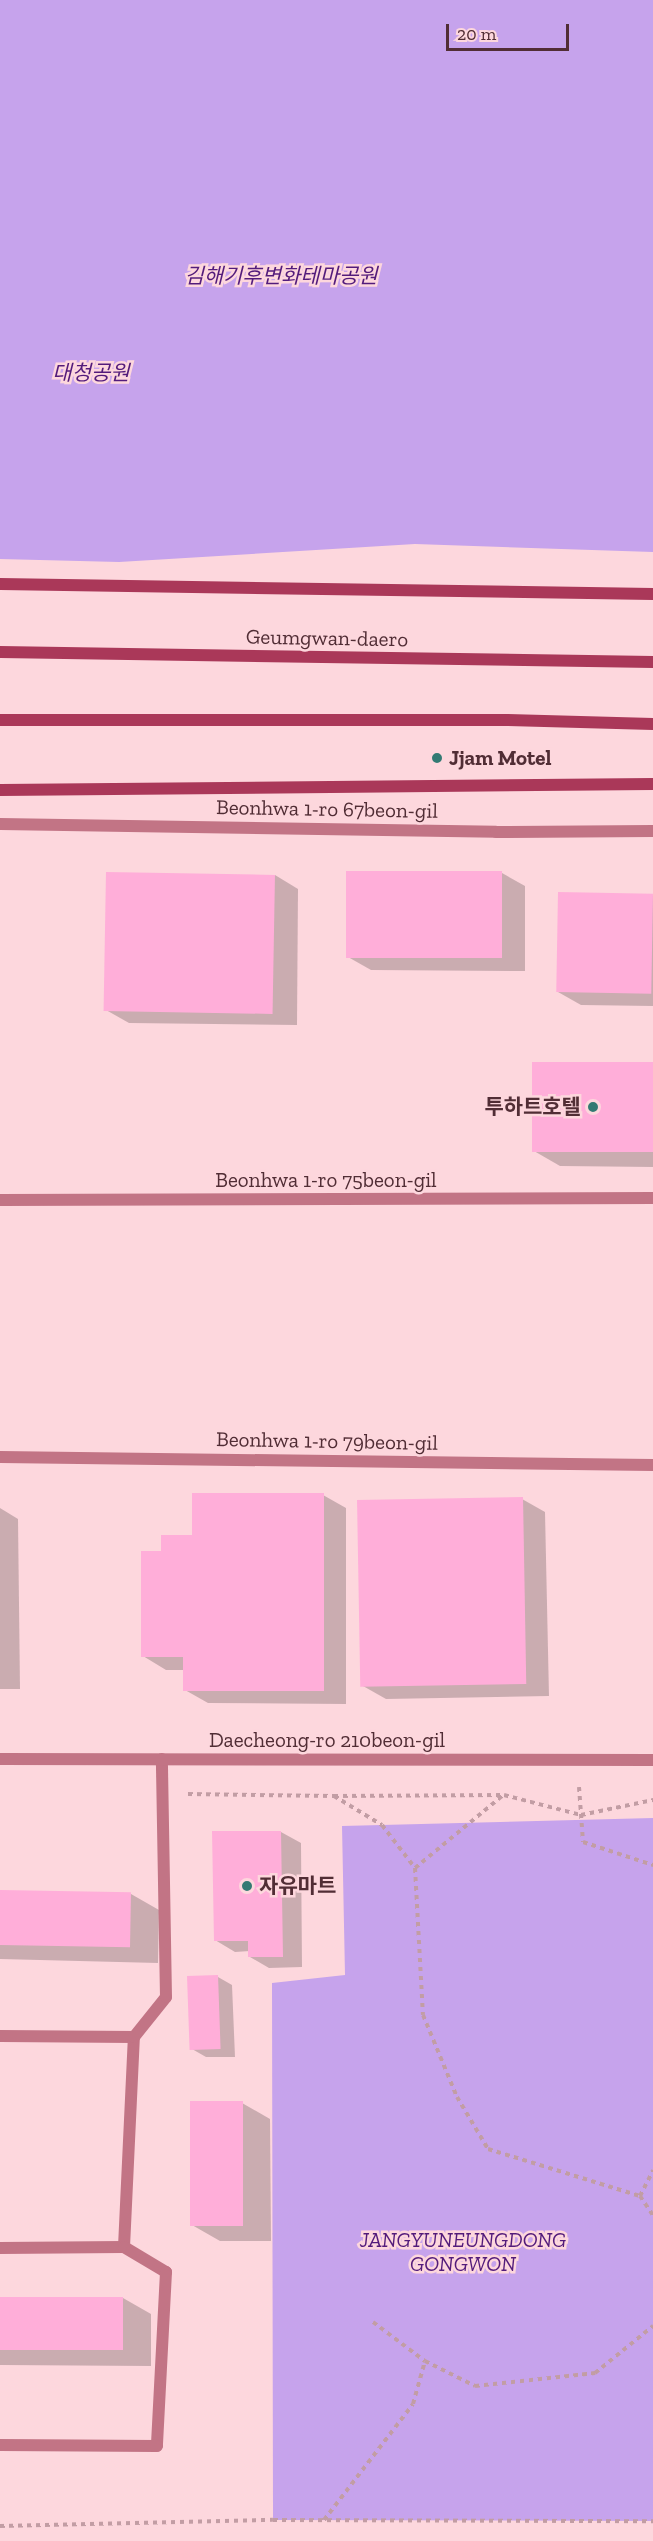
<!DOCTYPE html>
<meta charset="utf-8">
<style>
body{margin:0}
#map{position:relative;width:653px;height:2541px;overflow:hidden;background:#fdd7dd;font-family:"Zilla Slab","Noto Sans KR",serif}
div>[style]{position:absolute}
[style*='--x']{left:calc(var(--x)*1px);top:calc(var(--y)*1px);width:calc(var(--w)*1px);rotate:calc(var(--a)*1deg)}
.green>*{inset:0;background:#c6a3ec}
.shadow>*{inset:0;background:#0003}
.building>*{inset:0;background:#ffaed9;transform-origin:0 0}
.path>*{height:4px;margin-top:-2px;transform-origin:0;background:repeating-linear-gradient(90deg,#c29da4 0 4.5px,transparent 0 9px)}
.service>*{height:12px;margin:-6px;padding:0 6px;transform-origin:6px;border-radius:6px;background:#c27485}
.minor>*{height:12px;margin:-6px;padding:0 6px;transform-origin:6px;border-radius:6px;background:#c27485}
.secondary>*{height:12px;margin:-6px;padding:0 6px;transform-origin:6px;border-radius:6px;background:#aa3859}
.dots>*{width:16px;height:16px;translate:-50% -50%;box-sizing:border-box;border:3px solid #fdd7dd;border-radius:50%}
span{translate:-50% -50%;white-space:nowrap;text-align:center;line-height:1.15;-webkit-text-stroke:5px #fdd7dd;paint-order:stroke}
.park-label{font-size:21px;color:#531b7b;font-style:italic}
.street-label{font-size:21px;color:#512d35}
.poi-label{font-size:21px;color:#512d35;font-weight:700}
.left{translate:0 -50%;text-align:left}
.right{translate:-100% -50%;text-align:right}
.scale{position:absolute;left:446px;top:24px;width:123px;height:27px;box-sizing:border-box;border:3px solid #512d35;border-top:0;padding-left:8px;font-size:18px;line-height:21px;white-space:nowrap;color:#512d35;-webkit-text-stroke:4px #fdd7dd;paint-order:stroke}
</style>
<div id="map">
<div class="green">
<i style="clip-path:polygon(0 0,653px 0,653px 552px,415px 544px,119px 562px,0 559px)"></i>
<i style="clip-path:polygon(653px 1818px,653px 2521px,273px 2520px,272px 1983px,345px 1975px,342px 1826px)"></i>
</div>
<div class="shadow">
<i style="clip-path:polygon(502px 873px,525px 886px,525px 971px,371px 970px,348px 957px)"></i>
<i style="clip-path:polygon(275px 875px,298px 889px,297px 1025px,129px 1023px,106px 1010px)"></i>
<i style="clip-path:polygon(653px 895px,653px 1006px,581px 1005px,558px 992px)"></i>
<i style="clip-path:polygon(653px 1063px,653px 1167px,560px 1166px,534px 1151px)"></i>
<i style="clip-path:polygon(323px 1495px,346px 1508px,346px 1704px,208px 1703px,185px 1690px,185px 1670px,166px 1670px,143px 1656px,163px 1552px,193px 1536px)"></i>
<i style="clip-path:polygon(522px 1499px,545px 1512px,549px 1696px,386px 1699px,363px 1686px)"></i>
<i style="clip-path:polygon(0 1508px,18px 1519px,20px 1689px,0 1689px)"></i>
<i style="clip-path:polygon(281px 1832px,301px 1843px,302px 1967px,269px 1968px,250px 1957px,250px 1951px,235px 1952px,215px 1940px)"></i>
<i style="clip-path:polygon(0 1891px,131px 1894px,159px 1910px,158px 1963px,0 1959px)"></i>
<i style="clip-path:polygon(218px 1977px,232px 1985px,235px 2057px,206px 2057px,192px 2049px)"></i>
<i style="clip-path:polygon(242px 2103px,270px 2119px,271px 2241px,220px 2241px,192px 2225px)"></i>
<i style="clip-path:polygon(0 2298px,123px 2298px,151px 2314px,151px 2366px,0 2365px)"></i>
</div>
<div class="building">
<i style="left:346px;top:871px;width:156px;height:87px"></i>
<i style="left:106px;top:872px;width:169px;height:139px;rotate:1deg"></i>
<i style="left:558px;top:892px;width:95px;height:100px;rotate:1deg"></i>
<i style="left:532px;top:1062px;width:121px;height:90px"></i>
<i style="clip-path:polygon(192px 1493px,324px 1493px,324px 1691px,183px 1691px,183px 1657px,141px 1657px,141px 1551px,161px 1551px,161px 1535px,192px 1535px)"></i>
<i style="left:523px;top:1497px;width:187px;height:166px;rotate:89deg"></i>
<i style="clip-path:polygon(212px 1831px,281px 1831px,283px 1957px,248px 1957px,248px 1941px,214px 1941px)"></i>
<i style="left:0;top:1890px;width:131px;height:55px;rotate:1deg"></i>
<i style="left:218px;top:1975px;width:74px;height:31px;rotate:88deg"></i>
<i style="left:243px;top:2101px;width:125px;height:53px;rotate:90deg"></i>
<i style="left:0;top:2297px;width:123px;height:53px"></i>
</div>
<div class="path">
<i style="--x:579;--y:1787;--w:55;--a:85.8"></i>
<i style="--x:583;--y:1842;--w:74;--a:18.2"></i>
<i style="--x:188;--y:1794;--w:146;--a:0.8"></i>
<i style="--x:334;--y:1796;--w:56;--a:31.1"></i>
<i style="--x:382;--y:1825;--w:54;--a:52.5"></i>
<i style="--x:415;--y:1868;--w:147;--a:86.9"></i>
<i style="--x:423;--y:2015;--w:89;--a:67.5"></i>
<i style="--x:457;--y:2097;--w:61;--a:59.2"></i>
<i style="--x:488;--y:2149;--w:159;--a:17.2"></i>
<i style="--x:640;--y:2196;--w:23;--a:56"></i>
<i style="--x:334;--y:1796;--w:170;--a:-0.3"></i>
<i style="--x:504;--y:1795;--w:80;--a:14.6"></i>
<i style="--x:581;--y:1815;--w:74;--a:-11.8"></i>
<i style="--x:415;--y:1868;--w:113;--a:-39.6"></i>
<i style="--x:640;--y:2196;--w:29;--a:-63"></i>
<i style="--x:373;--y:2322;--w:65;--a:36.9"></i>
<i style="--x:425;--y:2361;--w:56;--a:26.6"></i>
<i style="--x:475;--y:2386;--w:121;--a:-6.2"></i>
<i style="--x:595;--y:2373;--w:75;--a:-39"></i>
<i style="--x:324;--y:2520;--w:146;--a:-52.5"></i>
<i style="--x:413;--y:2404;--w:45;--a:-74.4"></i>
<i style="--x:0;--y:2526;--w:273;--a:-1.3"></i>
<i style="--x:273;--y:2520;--w:380;--a:0.2"></i>
</div>
<div class="service">
<i style="--x:0;--y:2036;--w:134;--a:0.4"></i>
<i style="--x:124;--y:2247;--w:210;--a:-87.3"></i>
<i style="--x:134;--y:2037;--w:51;--a:-51.3"></i>
<i style="--x:166;--y:1997;--w:238;--a:-91"></i>
<i style="--x:0;--y:2248;--w:124;--a:-0.5"></i>
<i style="--x:124;--y:2247;--w:49;--a:30.8"></i>
<i style="--x:166;--y:2272;--w:174;--a:93"></i>
<i style="--x:157;--y:2446;--w:157;--a:-179.6"></i>
</div>
<div class="minor">
<i style="--x:0;--y:824;--w:496;--a:0.9"></i>
<i style="--x:496;--y:832;--w:157;--a:-0.4"></i>
<i style="--x:0;--y:1200;--w:653;--a:-0.18"></i>
<i style="--x:0;--y:1457;--w:653;--a:0.7"></i>
<i style="--x:0;--y:1759;--w:653;--a:0.09"></i>
</div>
<div class="secondary">
<i style="--x:0;--y:584;--w:653;--a:0.88"></i>
<i style="--x:0;--y:652;--w:653;--a:0.88"></i>
<i style="--x:0;--y:720;--w:506;--a:0"></i>
<i style="--x:506;--y:720;--w:147;--a:1.6"></i>
<i style="--x:0;--y:790;--w:653;--a:-0.53"></i>
</div>
<div class="dots">
<i style="left:437px;top:758px;background:#337a73"></i>
<i style="left:593px;top:1107px;background:#337a73"></i>
<i style="left:247px;top:1886px;background:#337a73"></i>
</div>
<div class="park-label">
<span style="left:281px;top:276px">김해기후변화테마공원</span>
<span style="left:91px;top:373px">대청공원</span>
<span style="left:463px;top:2252px">JANGYUNEUNGDONG<br>GONGWON</span>
</div>
<div class="street-label">
<span style="left:327px;top:638px;rotate:1deg">Geumgwan-daero</span>
<span style="left:327px;top:809px;rotate:1deg">Beonhwa 1-ro 67beon-gil</span>
<span style="left:326px;top:1180px">Beonhwa 1-ro 75beon-gil</span>
<span style="left:327px;top:1441px;rotate:1deg">Beonhwa 1-ro 79beon-gil</span>
<span style="left:327px;top:1740px">Daecheong-ro 210beon-gil</span>
</div>
<div class="poi-label">
<span class="left" style="left:449px;top:758px">Jjam Motel</span>
<span class="right" style="left:581px;top:1107px">투하트호텔</span>
<span class="left" style="left:259px;top:1886px">자유마트</span>
</div>
<div class="scale">20 m</div>
</div>
